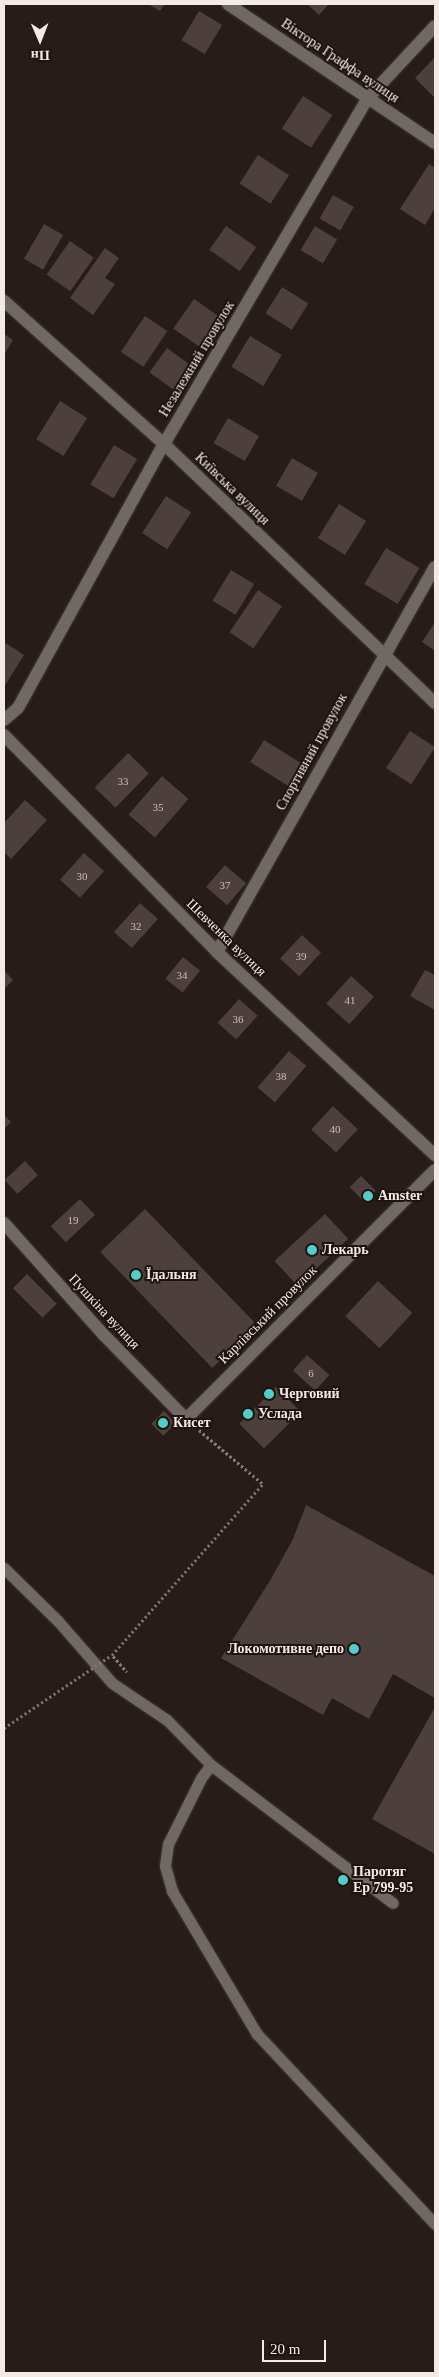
<!DOCTYPE html>
<meta charset="utf-8">
<style>
body{margin:0}
#map{position:relative;width:439px;height:2377px;overflow:hidden;background:#281c18;font-family:Georgia,serif}
div>[style]{position:absolute}
[style*='--x']{left:calc(var(--x)*1px);top:calc(var(--y)*1px);width:calc(var(--w)*1px);rotate:calc(var(--a)*1deg)}
.building>*{inset:0;background:#4d3f3b;transform-origin:0 0}
.path>*{height:3px;margin-top:-1.5px;transform-origin:0;background:repeating-linear-gradient(90deg,#837975 0 2.5px,transparent 0 5px)}
.roads{filter:drop-shadow(0 0 1px #443935) drop-shadow(0 0 1px #443935)}
.lane>*{height:11px;margin:-5.5px;padding:0 5.5px;transform-origin:5.5px;border-radius:5.5px;background:#6f6865}
.street>*{height:12px;margin:-6px;padding:0 6px;transform-origin:6px;border-radius:6px;background:#6f6865}
.path-bridge>*{height:3px;margin-top:-1.5px;transform-origin:0;background:repeating-linear-gradient(90deg,#837975 0 2.5px,transparent 0 5px)}
.dots>*{width:14px;height:14px;translate:-50% -50%;box-sizing:border-box;border:2px solid #1f130f;border-radius:50%}
span{translate:-50% -50%;white-space:nowrap;text-align:center;line-height:1.15;-webkit-text-stroke:4px #1f130f;paint-order:stroke}
.number-label{font-size:11px;color:#cabfbc}
.number-label span{-webkit-text-stroke-width:0}
.street-label{font-size:14px;color:#f3eae7}
.poi-label{font-size:14px;color:#f3eae7;font-weight:700}
.left{translate:0 -50%;text-align:left}
.right{translate:-100% -50%;text-align:right}
.frame{position:absolute;inset:0;border:5px solid #f3eae7;pointer-events:none}
.north{position:absolute;left:15px;top:15px;width:50px;height:50px;-webkit-text-stroke:4px #1f130f;paint-order:stroke;rotate:179deg;font-size:14px;font-weight:700;line-height:20px;text-align:center;color:#f3eae7}
.north::after{content:'';display:block;margin:auto;width:18px;height:22px;background:#f3eae7;clip-path:polygon(50% 0,100% 100%,50% 72%,0 100%)}
.scale{position:absolute;left:262px;top:2340px;width:64px;height:22px;box-sizing:border-box;border:2px solid #f3eae7;border-top:0;padding-left:6px;font-size:15px;line-height:18px;white-space:nowrap;color:#f3eae7;-webkit-text-stroke:4px #1f130f;paint-order:stroke}
</style>
<div id="map">
<div class="building">
<i style="clip-path:polygon(148px 4px,165px 4px,160px 11px)"></i>
<i style="clip-path:polygon(307px 4px,329px 4px,319px 15px)"></i>
<i style="left:199px;top:11px;width:27px;height:34px;rotate:31deg"></i>
<i style="clip-path:polygon(435px 57px,435px 98px,415px 78px)"></i>
<i style="left:303px;top:96px;width:35px;height:39px;rotate:33deg"></i>
<i style="left:258px;top:155px;width:37px;height:34px;rotate:33deg"></i>
<i style="clip-path:polygon(429px 164px,435px 168px,435px 208px,425px 225px,400px 209px)"></i>
<i style="left:333px;top:195px;width:24px;height:27px;rotate:30deg"></i>
<i style="left:44px;top:224px;width:22px;height:40px;rotate:30deg"></i>
<i style="left:226px;top:226px;width:37px;height:29px;rotate:35deg"></i>
<i style="left:315px;top:226px;width:26px;height:28px;rotate:31deg"></i>
<i style="left:70px;top:241px;width:29px;height:41px;rotate:35deg"></i>
<i style="clip-path:polygon(105px 248px,119px 258px,105px 278px,115px 284px,93px 315px,70px 298px)"></i>
<i style="left:282px;top:287px;width:31px;height:31px;rotate:32deg"></i>
<i style="left:194px;top:299px;width:33px;height:36px;rotate:35deg"></i>
<i style="left:145px;top:316px;width:27px;height:43px;rotate:34deg"></i>
<i style="clip-path:polygon(4px 334px,13px 340px,4px 355px)"></i>
<i style="left:250px;top:336px;width:37px;height:36px;rotate:31deg"></i>
<i style="left:167px;top:348px;width:32px;height:30px;rotate:36deg"></i>
<i style="left:60px;top:401px;width:32px;height:45px;rotate:32deg"></i>
<i style="left:228px;top:418px;width:36px;height:29px;rotate:30deg"></i>
<i style="left:114px;top:445px;width:27px;height:46px;rotate:31deg"></i>
<i style="left:292px;top:458px;width:30px;height:32px;rotate:30deg"></i>
<i style="left:166px;top:496px;width:30px;height:44px;rotate:33deg"></i>
<i style="left:339px;top:504px;width:32px;height:40px;rotate:32deg"></i>
<i style="left:386px;top:548px;width:39px;height:42px;rotate:31deg"></i>
<i style="left:231px;top:570px;width:27px;height:36px;rotate:31deg"></i>
<i style="left:258px;top:590px;width:29px;height:51px;rotate:34deg"></i>
<i style="clip-path:polygon(435px 622px,435px 651px,422px 642px)"></i>
<i style="clip-path:polygon(4px 642px,24px 655px,4px 687px)"></i>
<i style="left:410px;top:731px;width:30px;height:44px;rotate:33deg"></i>
<i style="left:264px;top:740px;width:46px;height:26px;rotate:32deg"></i>
<i style="left:128px;top:753px;width:29px;height:48px;rotate:44deg"></i>
<i style="left:162px;top:776px;width:35px;height:51px;rotate:41deg"></i>
<i style="clip-path:polygon(25px 800px,47px 820px,11px 859px,4px 852px,4px 823px)"></i>
<i style="left:84px;top:853px;width:27px;height:36px;rotate:42deg"></i>
<i style="left:225px;top:865px;width:28px;height:29px;rotate:41deg"></i>
<i style="left:140px;top:903px;width:24px;height:39px;rotate:42deg"></i>
<i style="left:302px;top:935px;width:26px;height:32px;rotate:43deg"></i>
<i style="left:183px;top:957px;width:22px;height:28px;rotate:39deg"></i>
<i style="clip-path:polygon(4px 970px,13px 980px,4px 989px)"></i>
<i style="clip-path:polygon(425px 970px,435px 975px,435px 1010px,410px 996px)"></i>
<i style="left:351px;top:976px;width:31px;height:37px;rotate:42deg"></i>
<i style="left:239px;top:999px;width:25px;height:32px;rotate:42deg"></i>
<i style="left:289px;top:1051px;width:23px;height:48px;rotate:41deg"></i>
<i style="left:333px;top:1106px;width:34px;height:32px;rotate:43deg"></i>
<i style="clip-path:polygon(4px 1115px,11px 1122px,4px 1129px)"></i>
<i style="left:25px;top:1161px;width:19px;height:28px;rotate:47deg"></i>
<i style="left:361px;top:1176px;width:21px;height:16px;rotate:45deg"></i>
<i style="left:80px;top:1199px;width:22px;height:40px;rotate:47deg"></i>
<i style="left:145px;top:1209px;width:161px;height:62px;rotate:46deg"></i>
<i style="left:325px;top:1214px;width:34px;height:69px;rotate:47deg"></i>
<i style="left:27px;top:1274px;width:42px;height:20px;rotate:45deg"></i>
<i style="left:378px;top:1281px;width:47px;height:48px;rotate:43deg"></i>
<i style="left:307px;top:1355px;width:30px;height:21px;rotate:42deg"></i>
<i style="left:276px;top:1387px;width:35px;height:52px;rotate:45deg"></i>
<i style="left:164px;top:1411px;width:17px;height:18px;rotate:45deg"></i>
<i style="clip-path:polygon(306px 1505px,435px 1576px,435px 1698px,393px 1674px,369px 1719px,332px 1698px,323px 1715px,221px 1658px,271px 1579px,293px 1539px)"></i>
<i style="clip-path:polygon(435px 1707px,435px 1854px,372px 1819px)"></i>
</div>
<div class="path">
<i style="--x:199;--y:1430;--w:84;--a:40.2"></i>
<i style="--x:113;--y:1656;--w:21;--a:49"></i>
</div>
<div class="roads">
<div class="lane">
<i style="--x:4;--y:1568;--w:76;--a:44.5"></i>
<i style="--x:58;--y:1621;--w:82;--a:48.9"></i>
<i style="--x:112;--y:1683;--w:66;--a:33.9"></i>
<i style="--x:167;--y:1720;--w:63;--a:45.6"></i>
<i style="--x:211;--y:1765;--w:228;--a:37.2"></i>
<i style="--x:211;--y:1765;--w:16;--a:128"></i>
<i style="--x:201;--y:1778;--w:74;--a:116.6"></i>
<i style="--x:168;--y:1844;--w:22;--a:98"></i>
<i style="--x:165;--y:1866;--w:26;--a:74"></i>
<i style="--x:172;--y:1891;--w:166;--a:59.3"></i>
<i style="--x:257;--y:2034;--w:260;--a:46.9"></i>
</div>
<div class="street">
<i style="--x:228;--y:4;--w:249;--a:33.9"></i>
<i style="--x:4;--y:301;--w:215;--a:41.8"></i>
<i style="--x:164;--y:444;--w:375;--a:43.7"></i>
<i style="--x:4;--y:720;--w:18;--a:-41"></i>
<i style="--x:18;--y:708;--w:302;--a:-61.1"></i>
<i style="--x:164;--y:444;--w:402;--a:-59.5"></i>
<i style="--x:368;--y:98;--w:98;--a:-47.1"></i>
<i style="--x:4;--y:735;--w:304;--a:45.5"></i>
<i style="--x:217;--y:952;--w:298;--a:43"></i>
<i style="--x:217;--y:952;--w:442;--a:-60.5"></i>
<i style="--x:4;--y:1223;--w:149;--a:48.3"></i>
<i style="--x:103;--y:1334;--w:119;--a:45.7"></i>
<i style="--x:186;--y:1419;--w:352;--a:-45"></i>
</div>
</div>
<div class="path-bridge">
<i style="--x:4;--y:1728;--w:130;--a:-34.1"></i>
<i style="--x:112;--y:1655;--w:228;--a:-48.6"></i>
</div>
<div class="dots">
<i style="left:368px;top:1196px;background:#53cdc9"></i>
<i style="left:312px;top:1250px;background:#53cdc9"></i>
<i style="left:136px;top:1275px;background:#53cdc9"></i>
<i style="left:269px;top:1394px;background:#53cdc9"></i>
<i style="left:248px;top:1414px;background:#53cdc9"></i>
<i style="left:163px;top:1423px;background:#53cdc9"></i>
<i style="left:354px;top:1649px;background:#53cdc9"></i>
<i style="left:343px;top:1880px;background:#53cdc9"></i>
</div>
<div class="number-label">
<span style="left:123px;top:781px">33</span>
<span style="left:158px;top:807px">35</span>
<span style="left:82px;top:876px">30</span>
<span style="left:225px;top:885px">37</span>
<span style="left:136px;top:926px">32</span>
<span style="left:301px;top:956px">39</span>
<span style="left:182px;top:975px">34</span>
<span style="left:350px;top:1000px">41</span>
<span style="left:238px;top:1019px">36</span>
<span style="left:281px;top:1076px">38</span>
<span style="left:335px;top:1129px">40</span>
<span style="left:73px;top:1220px">19</span>
<span style="left:311px;top:1373px">6</span>
</div>
<div class="street-label">
<span style="left:340px;top:61px;rotate:34deg">Віктора Граффа вулиця</span>
<span style="left:197px;top:359px;rotate:-59deg">Незалежний провулок</span>
<span style="left:232px;top:489px;rotate:44deg">Київська вулиця</span>
<span style="left:312px;top:752px;rotate:-61deg">Спортивний провулок</span>
<span style="left:226px;top:938px;rotate:44deg">Шевченка вулиця</span>
<span style="left:104px;top:1312px;rotate:47deg">Пушкіна вулиця</span>
<span style="left:268px;top:1315px;rotate:-45deg">Карлівський провулок</span>
</div>
<div class="poi-label">
<span class="left" style="left:378px;top:1196px">Amster</span>
<span class="left" style="left:322px;top:1250px">Лекарь</span>
<span class="left" style="left:146px;top:1275px">Їдальня</span>
<span class="left" style="left:279px;top:1394px">Черговий</span>
<span class="left" style="left:258px;top:1414px">Услада</span>
<span class="left" style="left:173px;top:1423px">Кисет</span>
<span class="right" style="left:344px;top:1649px">Локомотивне депо</span>
<span class="left" style="left:353px;top:1880px">Паротяг<br>Ер 799-95</span>
</div>
<div class="frame"></div>
<div class="north">Пн</div>
<div class="scale">20 m</div>
</div>
